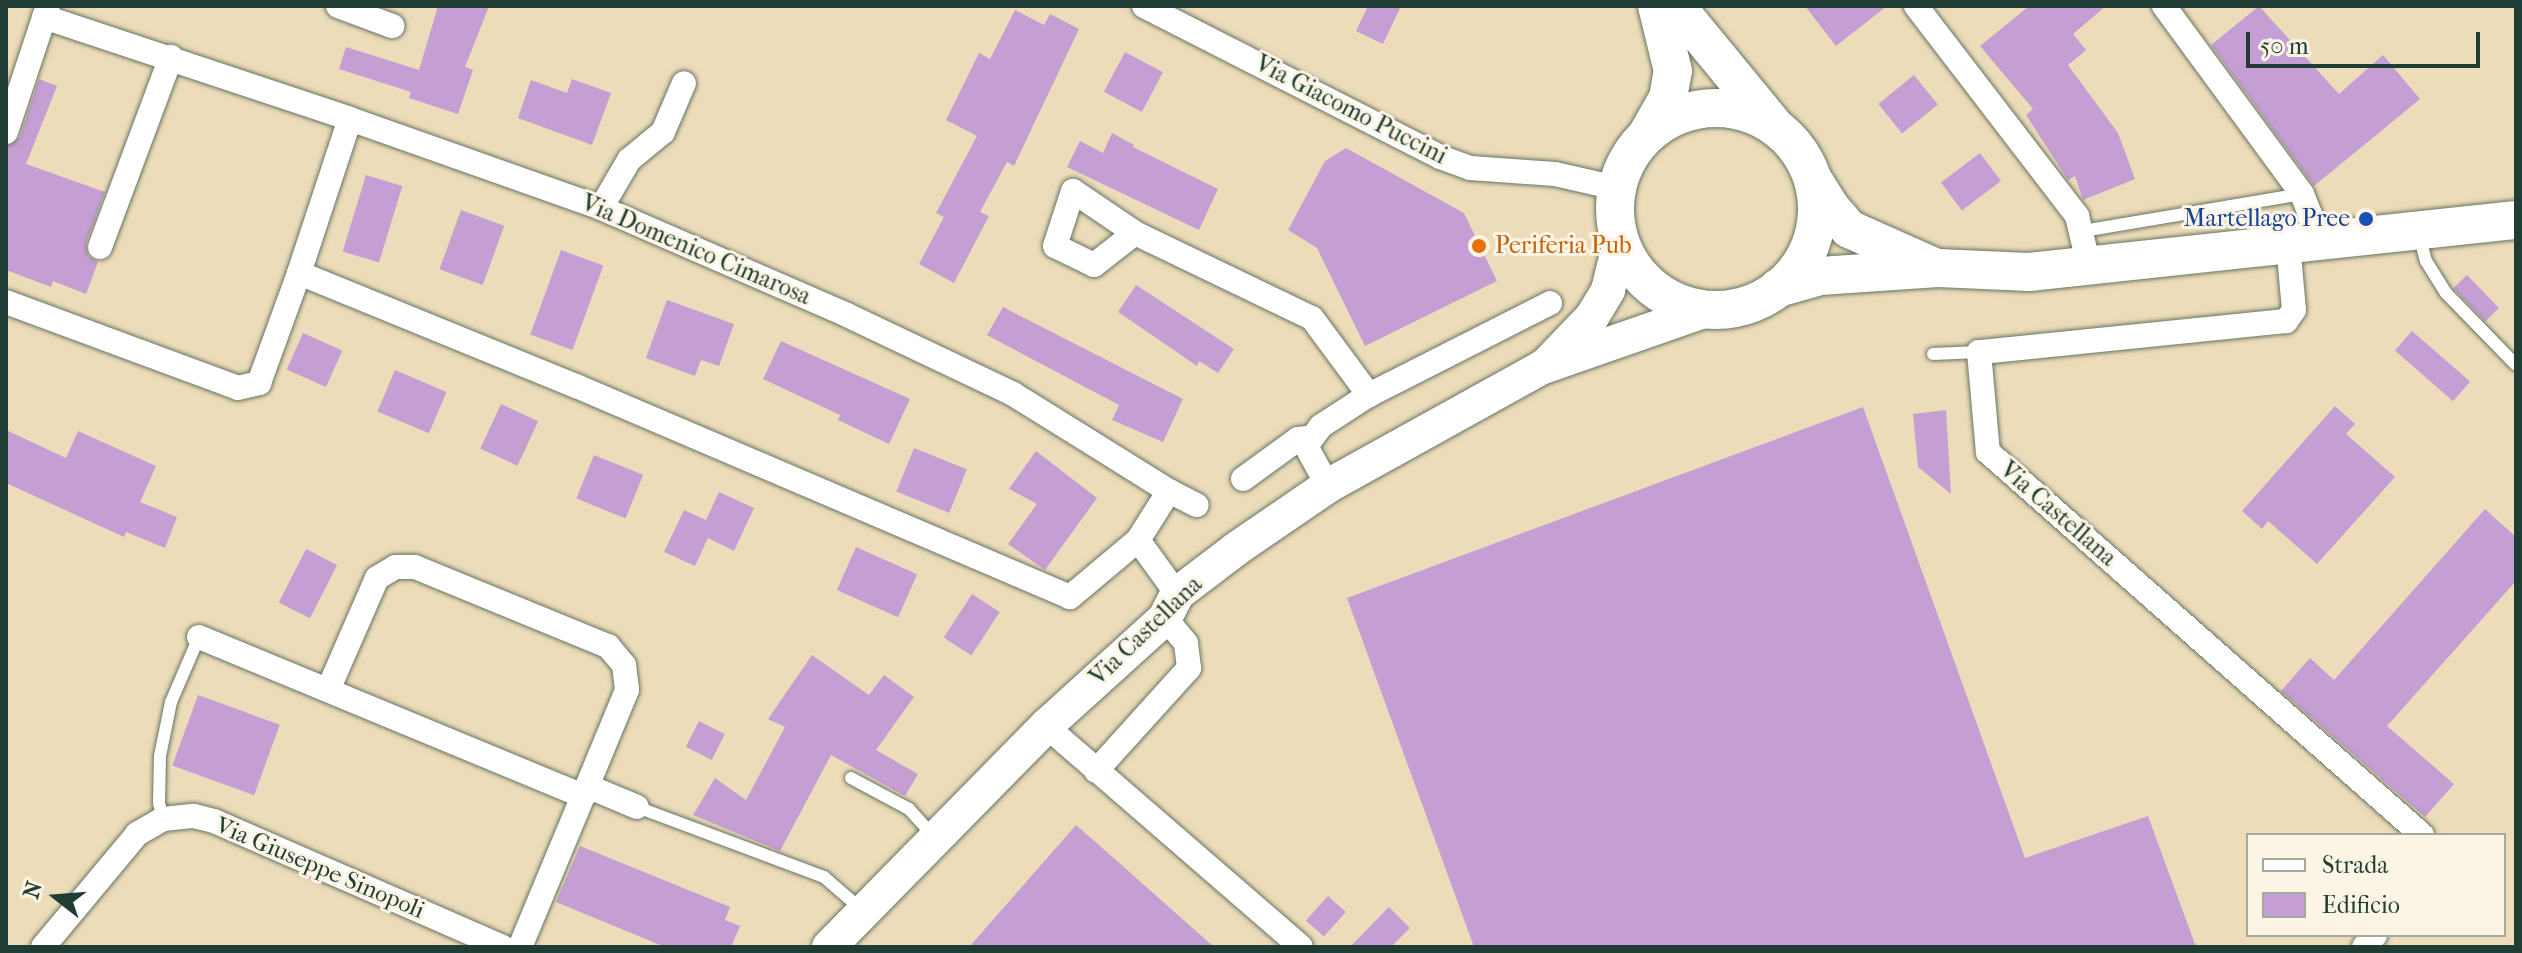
<!DOCTYPE html>
<style>
body{margin:0}
#map{position:relative;width:2522px;height:953px;overflow:hidden;background:#eddcb9;font-family:"IM FELL French Canon",serif}
div>[style]{position:absolute}
[style*='--x']{left:calc(var(--x)*1px);top:calc(var(--y)*1px);width:calc(var(--w)*1px);rotate:calc(var(--a)*1deg)}
.building>*{inset:0;background:#c59fd4;transform-origin:0 0}
.roads{filter:drop-shadow(0 0 2px #677563) drop-shadow(0 0 2px #677563)}
.lane>*{height:12px;margin:-6px;padding:0 6px;transform-origin:6px;border-radius:6px;background:#fff}
.street>*{height:24px;margin:-12px;padding:0 12px;transform-origin:12px;border-radius:12px;background:#fff}
.secondary>*{height:34px;margin:-17px;padding:0 17px;transform-origin:17px;border-radius:17px;background:#fff}
.primary>*{height:38px;margin:-19px;padding:0 19px;transform-origin:19px;border-radius:19px;background:#fff}
.primary>.ring{margin:-19px;padding:0;box-sizing:content-box;background:none;border:38px solid #fff;border-radius:50%}
.dots>*{width:22px;height:22px;translate:-50% -50%;box-sizing:border-box;border:4px solid #fcf5e5;border-radius:50%}
span{translate:-50% -50%;white-space:nowrap;text-align:center;line-height:1.15;-webkit-text-stroke:6px #fcf5e5;paint-order:stroke}
.street-label{font-size:24px;color:#1f3d34}
.transit-label{font-size:24px;color:#164399}
.right{translate:-100% -50%;text-align:right}
.food-label{font-size:24px;color:#c56008}
.left{translate:0 -50%;text-align:left}
.frame{position:absolute;inset:0;border:8px solid #1f3d34;pointer-events:none}
.legend{position:absolute;left:2246px;top:833px;width:260px;height:104px;box-sizing:border-box;background:#fcf5e5;border:2px solid #a4ab9e;margin:0;padding:10px 14px;list-style:none;font-size:24px;color:#1f3d34}
.legend li{display:flex;align-items:center;gap:16px;height:40px}
.legend b{width:40px;border:2px solid #a4ab9e}
.north{position:absolute;left:16px;top:857px;width:80px;height:80px;-webkit-text-stroke:6px #fcf5e5;paint-order:stroke;rotate:287deg;font-size:22px;font-weight:700;line-height:32px;text-align:center;color:#1f3d34}
.north::after{content:'';display:block;margin:auto;width:28px;height:36px;background:#1f3d34;clip-path:polygon(50% 0,100% 100%,50% 72%,0 100%)}
.scale{position:absolute;left:2246px;top:32px;width:234px;height:36px;box-sizing:border-box;border:4px solid #1f3d34;border-top:0;padding-left:10px;font-size:24px;line-height:28px;white-space:nowrap;color:#1f3d34;-webkit-text-stroke:6px #fcf5e5;paint-order:stroke}
</style>
<div id="map">
<div class="building">
<i style="clip-path:polygon(438px 6px,489px 6px,465px 67px,473px 70px,458px 114px,409px 98px,411px 92px,339px 69px,346px 47px,419px 70px)"></i>
<i style="clip-path:polygon(1368px 6px,1401px 6px,1383px 44px,1356px 31px)"></i>
<i style="clip-path:polygon(1805px 6px,1887px 6px,1836px 46px)"></i>
<i style="clip-path:polygon(2029px 6px,2106px 6px,2073px 34px,2086px 50px,2068px 65px,2118px 133px,2135px 179px,2083px 200px,2075px 176px,2068px 180px,2026px 115px,2033px 109px,1980px 46px)"></i>
<i style="clip-path:polygon(2259px 6px,2339px 94px,2383px 55px,2420px 99px,2314px 186px,2211px 45px)"></i>
<i style="clip-path:polygon(1015px 10px,1044px 25px,1050px 14px,1079px 29px,1014px 166px,1007px 162px,980px 212px,989px 216px,954px 283px,919px 264px,944px 217px,936px 213px,977px 136px,946px 120px,979px 53px,990px 59px)"></i>
<i style="left:1125px;top:52px;width:43px;height:45px;rotate:28deg"></i>
<i style="left:1914px;top:75px;width:38px;height:46px;rotate:51deg"></i>
<i style="clip-path:polygon(39px 79px,57px 86px,26px 164px,105px 192px,86px 243px,88px 256px,98px 262px,86px 294px,53px 281px,51px 287px,6px 270px,6px 147px,20px 137px)"></i>
<i style="clip-path:polygon(572px 79px,611px 93px,592px 145px,518px 118px,531px 80px,567px 93px)"></i>
<i style="clip-path:polygon(1112px 133px,1134px 145px,1133px 147px,1218px 189px,1199px 230px,1067px 167px,1080px 141px,1103px 153px)"></i>
<i style="clip-path:polygon(1346px 148px,1464px 213px,1497px 281px,1365px 346px,1317px 248px,1288px 230px,1325px 161px)"></i>
<i style="left:1980px;top:153px;width:35px;height:49px;rotate:53deg"></i>
<i style="left:366px;top:175px;width:38px;height:80px;rotate:17deg"></i>
<i style="left:461px;top:210px;width:46px;height:63px;rotate:20deg"></i>
<i style="left:561px;top:250px;width:45px;height:90px;rotate:20deg"></i>
<i style="left:2467px;top:275px;width:46px;height:19px;rotate:46deg"></i>
<i style="clip-path:polygon(1136px 285px,1234px 349px,1218px 373px,1199px 361px,1197px 366px,1118px 312px)"></i>
<i style="clip-path:polygon(667px 300px,734px 324px,719px 366px,701px 360px,695px 376px,646px 358px)"></i>
<i style="clip-path:polygon(1003px 307px,1183px 399px,1163px 442px,1112px 420px,1119px 405px,987px 335px)"></i>
<i style="left:2412px;top:331px;width:77px;height:26px;rotate:41deg"></i>
<i style="left:303px;top:333px;width:43px;height:40px;rotate:24deg"></i>
<i style="clip-path:polygon(781px 341px,910px 399px,889px 444px,838px 420px,840px 415px,763px 379px)"></i>
<i style="left:395px;top:370px;width:56px;height:45px;rotate:23deg"></i>
<i style="left:501px;top:404px;width:41px;height:49px;rotate:25deg"></i>
<i style="clip-path:polygon(2335px 406px,2355px 424px,2346px 434px,2395px 477px,2317px 564px,2268px 521px,2262px 529px,2242px 511px)"></i>
<i style="clip-path:polygon(1863px 407px,2025px 858px,2148px 816px,2196px 947px,1474px 947px,1347px 598px)"></i>
<i style="clip-path:polygon(1946px 410px,1951px 494px,1918px 467px,1913px 414px)"></i>
<i style="clip-path:polygon(6px 430px,66px 458px,78px 431px,156px 466px,140px 502px,177px 517px,165px 548px,126px 532px,124px 537px,6px 483px)"></i>
<i style="left:914px;top:448px;width:57px;height:47px;rotate:22deg"></i>
<i style="clip-path:polygon(1036px 451px,1097px 498px,1045px 570px,1008px 544px,1037px 504px,1009px 489px)"></i>
<i style="left:594px;top:455px;width:53px;height:47px;rotate:22deg"></i>
<i style="clip-path:polygon(719px 492px,754px 508px,734px 551px,708px 538px,695px 566px,664px 552px,684px 510px,706px 520px)"></i>
<i style="clip-path:polygon(2485px 509px,2516px 537px,2516px 581px,2387px 726px,2454px 784px,2425px 817px,2281px 691px,2310px 658px,2334px 680px)"></i>
<i style="left:856px;top:547px;width:67px;height:47px;rotate:24deg"></i>
<i style="left:306px;top:549px;width:35px;height:60px;rotate:27deg"></i>
<i style="left:972px;top:594px;width:33px;height:52px;rotate:33deg"></i>
<i style="clip-path:polygon(812px 655px,869px 695px,884px 675px,914px 697px,876px 750px,918px 774px,905px 796px,831px 755px,780px 851px,693px 815px,715px 778px,746px 800px,785px 727px,768px 719px)"></i>
<i style="left:198px;top:695px;width:87px;height:75px;rotate:20deg"></i>
<i style="left:699px;top:721px;width:29px;height:29px;rotate:27deg"></i>
<i style="clip-path:polygon(1076px 825px,1108px 853px,1214px 947px,969px 947px)"></i>
<i style="clip-path:polygon(580px 846px,730px 907px,725px 920px,740px 926px,731px 947px,665px 947px,556px 902px)"></i>
<i style="left:1328px;top:896px;width:24px;height:33px;rotate:42deg"></i>
<i style="clip-path:polygon(1389px 907px,1410px 928px,1391px 947px,1350px 947px)"></i>
</div>
<div class="roads">
<div class="lane">
<i style="--x:2083;--y:231;--w:222;--a:-9.6"></i>
<i style="--x:2419;--y:235;--w:27;--a:75"></i>
<i style="--x:2426;--y:261;--w:38;--a:58"></i>
<i style="--x:2446;--y:293;--w:100;--a:45.8"></i>
<i style="--x:1933;--y:354;--w:46;--a:-2.5"></i>
<i style="--x:851;--y:778;--w:66;--a:28.1"></i>
<i style="--x:909;--y:809;--w:38;--a:48"></i>
<i style="--x:637;--y:807;--w:200;--a:20.5"></i>
<i style="--x:824;--y:877;--w:50;--a:41"></i>
<i style="--x:163;--y:819;--w:16;--a:-104"></i>
<i style="--x:159;--y:803;--w:47;--a:-88.8"></i>
<i style="--x:160;--y:756;--w:55;--a:-78.5"></i>
<i style="--x:171;--y:702;--w:71;--a:-66.7"></i>
</div>
<div class="street">
<i style="--x:338;--y:6;--w:58;--a:20.3"></i>
<i style="--x:1144;--y:6;--w:332;--a:27"></i>
<i style="--x:1440;--y:157;--w:32;--a:20"></i>
<i style="--x:1470;--y:168;--w:85;--a:4"></i>
<i style="--x:1555;--y:174;--w:63;--a:12.9"></i>
<i style="--x:1916;--y:6;--w:265;--a:52.5"></i>
<i style="--x:2077;--y:216;--w:51;--a:76.5"></i>
<i style="--x:2164;--y:6;--w:233;--a:53.7"></i>
<i style="--x:2302;--y:194;--w:22;--a:68"></i>
<i style="--x:2310;--y:214;--w:28;--a:82"></i>
<i style="--x:44;--y:17;--w:323;--a:18.4"></i>
<i style="--x:350;--y:119;--w:266;--a:19.5"></i>
<i style="--x:601;--y:208;--w:268;--a:23.5"></i>
<i style="--x:847;--y:315;--w:184;--a:25.4"></i>
<i style="--x:1013;--y:394;--w:184;--a:31.9"></i>
<i style="--x:1169;--y:491;--w:58;--a:122.3"></i>
<i style="--x:1138;--y:540;--w:89;--a:140"></i>
<i style="--x:1070;--y:597;--w:537;--a:-156.87"></i>
<i style="--x:576;--y:386;--w:299;--a:-157.8"></i>
<i style="--x:299;--y:273;--w:162;--a:-71.7"></i>
<i style="--x:6;--y:132;--w:133;--a:-71.6"></i>
<i style="--x:601;--y:208;--w:56;--a:-59.7"></i>
<i style="--x:629;--y:160;--w:44;--a:-39.5"></i>
<i style="--x:663;--y:132;--w:53;--a:-66.8"></i>
<i style="--x:1135;--y:233;--w:52;--a:142"></i>
<i style="--x:1094;--y:265;--w:43;--a:-154"></i>
<i style="--x:1055;--y:246;--w:58;--a:-71.9"></i>
<i style="--x:1073;--y:191;--w:75;--a:34.1"></i>
<i style="--x:1135;--y:233;--w:196;--a:25.7"></i>
<i style="--x:1312;--y:318;--w:96;--a:53.5"></i>
<i style="--x:2288;--y:244;--w:66;--a:84.8"></i>
<i style="--x:2294;--y:310;--w:14;--a:126"></i>
<i style="--x:2286;--y:321;--w:309;--a:174.2"></i>
<i style="--x:1979;--y:352;--w:100;--a:84.9"></i>
<i style="--x:1988;--y:452;--w:579;--a:41.43"></i>
<i style="--x:100;--y:247;--w:203;--a:-69.5"></i>
<i style="--x:6;--y:302;--w:247;--a:20.3"></i>
<i style="--x:238;--y:388;--w:22;--a:-13"></i>
<i style="--x:259;--y:383;--w:117;--a:-70"></i>
<i style="--x:1243;--y:479;--w:68;--a:-36"></i>
<i style="--x:1298;--y:439;--w:10;--a:-6"></i>
<i style="--x:1328;--y:486;--w:46;--a:-118.8"></i>
<i style="--x:1306;--y:446;--w:25;--a:-53"></i>
<i style="--x:1321;--y:426;--w:57;--a:-32.9"></i>
<i style="--x:1369;--y:395;--w:203;--a:-26.9"></i>
<i style="--x:1169;--y:491;--w:31;--a:27"></i>
<i style="--x:1138;--y:540;--w:67;--a:54.2"></i>
<i style="--x:199;--y:637;--w:416;--a:22.5"></i>
<i style="--x:583;--y:796;--w:164;--a:112.6"></i>
<i style="--x:328;--y:690;--w:122;--a:-66.4"></i>
<i style="--x:377;--y:578;--w:21;--a:-31"></i>
<i style="--x:395;--y:567;--w:20;--a:0"></i>
<i style="--x:415;--y:567;--w:209;--a:22.3"></i>
<i style="--x:608;--y:646;--w:25;--a:50"></i>
<i style="--x:624;--y:665;--w:25;--a:83"></i>
<i style="--x:627;--y:690;--w:115;--a:112.5"></i>
<i style="--x:1046;--y:726;--w:337;--a:40.9"></i>
<i style="--x:1096;--y:771;--w:139;--a:-47.9"></i>
<i style="--x:1189;--y:668;--w:25;--a:-97"></i>
<i style="--x:1186;--y:643;--w:33;--a:-130"></i>
<i style="--x:587;--y:786;--w:54;--a:22.8"></i>
<i style="--x:43;--y:947;--w:147;--a:-50.2"></i>
<i style="--x:137;--y:834;--w:30;--a:-30"></i>
<i style="--x:163;--y:819;--w:31;--a:-6"></i>
<i style="--x:194;--y:816;--w:21;--a:14"></i>
<i style="--x:214;--y:821;--w:315;--a:23.6"></i>
<i style="--x:2364;--y:947;--w:16;--a:-47"></i>
</div>
<div class="secondary">
<i style="--x:1546;--y:365;--w:66;--a:-46.2"></i>
<i style="--x:1592;--y:317;--w:31;--a:-59"></i>
<i style="--x:1608;--y:290;--w:49;--a:-76"></i>
<i style="--x:829;--y:947;--w:310;--a:-45.5"></i>
<i style="--x:1046;--y:726;--w:161;--a:-42.2"></i>
<i style="--x:1165;--y:618;--w:27;--a:-63"></i>
<i style="--x:1177;--y:594;--w:74;--a:-37.3"></i>
<i style="--x:1236;--y:549;--w:112;--a:-34.4"></i>
<i style="--x:1328;--y:486;--w:246;--a:-29"></i>
<i style="--x:1543;--y:367;--w:174;--a:-19.2"></i>
</div>
<div class="primary">
<i style="--x:1676;--y:6;--w:153;--a:50.6"></i>
<i class="ring" style="left:1615px;top:108px;width:164px;height:164px"></i>
<i style="--x:1648;--y:133;--w:40;--a:-60.3"></i>
<i style="--x:1668;--y:98;--w:27;--a:-80"></i>
<i style="--x:1673;--y:71;--w:67;--a:-103.8"></i>
<i style="--x:1814;--y:181;--w:31;--a:58"></i>
<i style="--x:1830;--y:207;--w:29;--a:49"></i>
<i style="--x:1849;--y:229;--w:91;--a:24"></i>
<i style="--x:1778;--y:288;--w:44;--a:-15.9"></i>
<i style="--x:1820;--y:276;--w:118;--a:-3.9"></i>
<i style="--x:1938;--y:268;--w:91;--a:2.5"></i>
<i style="--x:2029;--y:272;--w:490;--a:-6.1"></i>
</div>
</div>
<div class="dots">
<i style="left:2366px;top:219px;background:#1a4fb4"></i>
<i style="left:1479px;top:246px;background:#e8710a"></i>
</div>
<div class="street-label">
<span style="left:1351px;top:110px;rotate:27deg">Via Giacomo Puccini</span>
<span style="left:696px;top:250px;rotate:23deg">Via Domenico Cimarosa</span>
<span style="left:2058px;top:514px;rotate:41deg">Via Castellana</span>
<span style="left:1146px;top:631px;rotate:-44deg">Via Castellana</span>
<span style="left:320px;top:868px;rotate:23deg">Via Giuseppe Sinopoli</span>
</div>
<div class="transit-label">
<span class="right" style="left:2350px;top:219px">Martellago Pree</span>
</div>
<div class="food-label">
<span class="left" style="left:1495px;top:246px">Periferia Pub</span>
</div>
<div class="frame"></div>
<ul class="legend">
<li><b style="height:10px;background:#fff"></b>Strada</li>
<li><b style="height:22px;background:#c59fd4"></b>Edificio</li>
</ul>
<div class="north">N</div>
<div class="scale">50 m</div>
</div>
